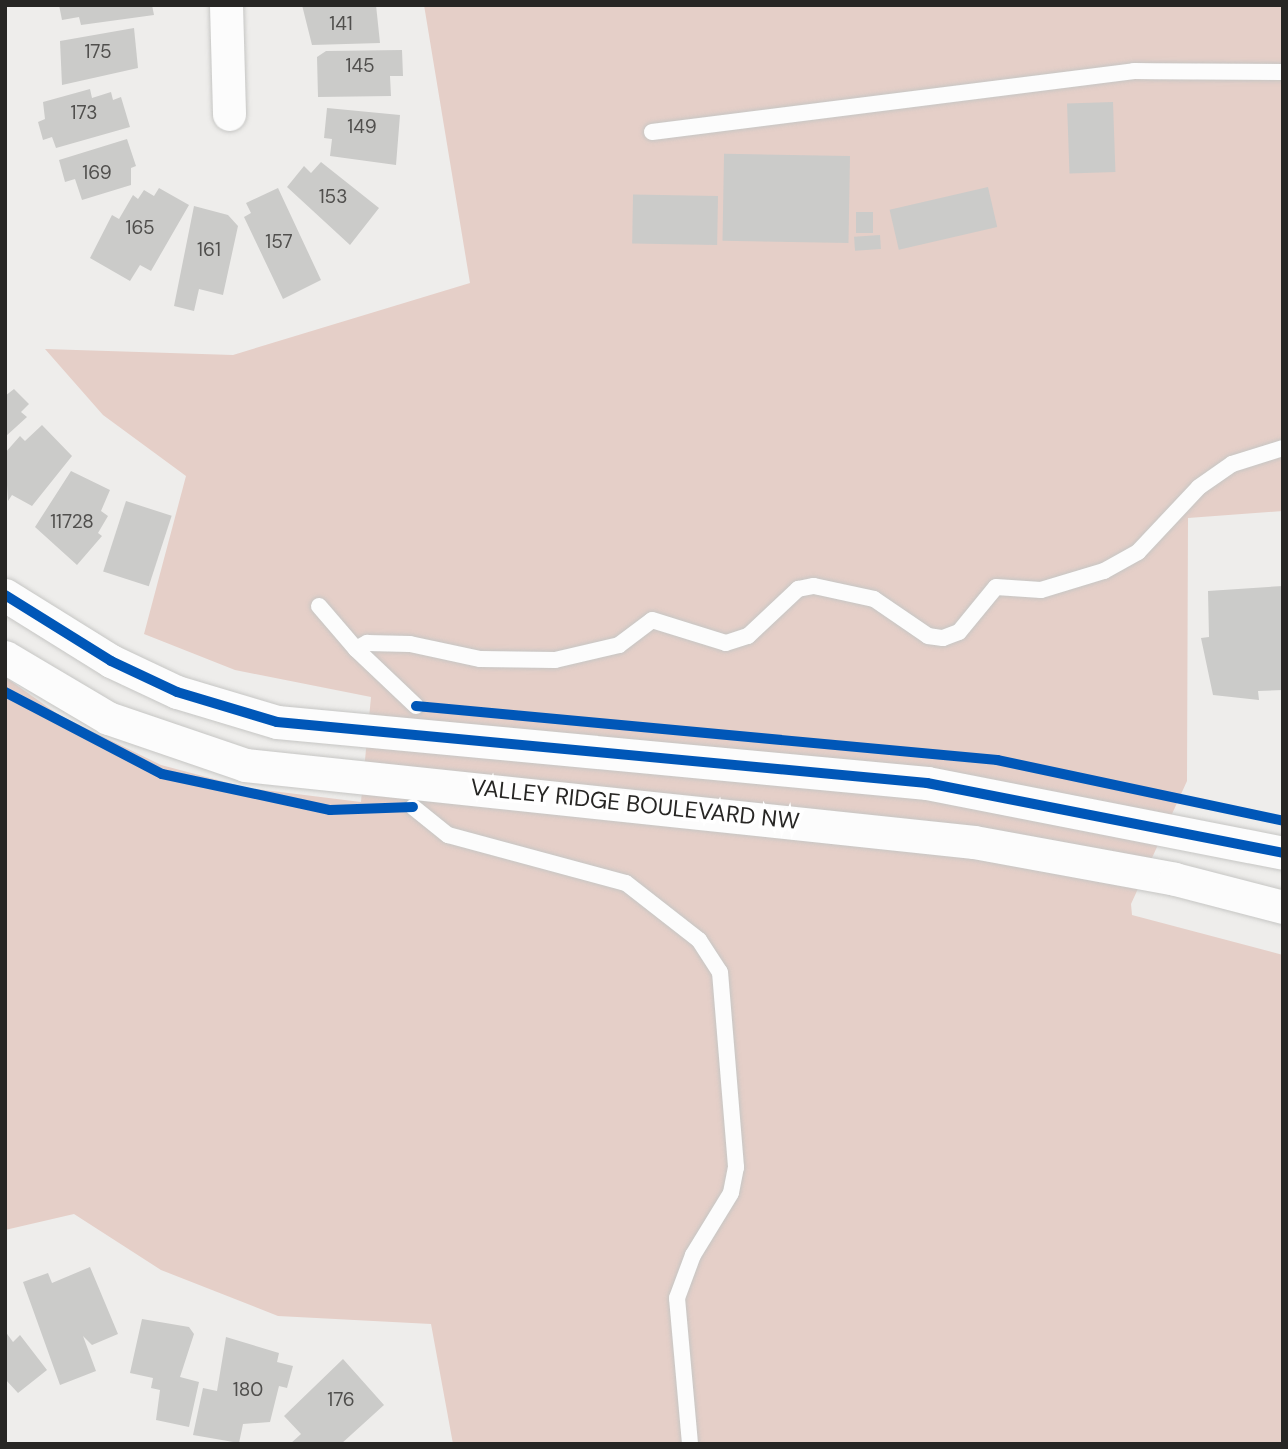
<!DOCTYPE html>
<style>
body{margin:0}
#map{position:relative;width:1288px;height:1449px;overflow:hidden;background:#eeedeb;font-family:"DM Sans",sans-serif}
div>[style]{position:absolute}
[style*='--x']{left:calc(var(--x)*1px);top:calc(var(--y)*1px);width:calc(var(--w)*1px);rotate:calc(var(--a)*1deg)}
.green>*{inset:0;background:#e5cfc8}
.building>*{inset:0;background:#cbcbc9;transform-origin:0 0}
.roads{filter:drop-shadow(0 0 2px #c6c6c4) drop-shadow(0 0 2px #c6c6c4)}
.lane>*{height:16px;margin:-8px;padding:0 8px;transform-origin:8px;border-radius:8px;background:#fcfcfc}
.street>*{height:33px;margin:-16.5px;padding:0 16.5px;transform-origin:16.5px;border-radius:16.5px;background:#fcfcfc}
.cycleway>*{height:10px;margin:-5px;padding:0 5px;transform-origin:5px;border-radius:5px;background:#0057b8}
span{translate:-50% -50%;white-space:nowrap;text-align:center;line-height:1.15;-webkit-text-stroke:7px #fff;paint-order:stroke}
.number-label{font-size:19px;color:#504f4d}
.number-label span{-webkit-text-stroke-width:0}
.street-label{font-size:23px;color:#272624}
.frame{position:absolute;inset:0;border:7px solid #272624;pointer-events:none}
</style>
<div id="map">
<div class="green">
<i style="clip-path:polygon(424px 5px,1283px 5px,1283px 511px,1188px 518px,1187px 781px,1131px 904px,1132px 915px,1283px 955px,1283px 1444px,453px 1444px,431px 1324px,278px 1316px,161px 1270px,74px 1214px,5px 1230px,5px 677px,59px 715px,161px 765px,248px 788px,361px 802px,371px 697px,235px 670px,144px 634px,186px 476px,103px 415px,45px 349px,233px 355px,470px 283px)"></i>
</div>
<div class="building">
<i style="clip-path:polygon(59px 5px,152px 5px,154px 15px,81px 25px,79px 17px,62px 20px)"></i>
<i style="clip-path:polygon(302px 5px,376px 5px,380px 43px,312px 45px)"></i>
<i style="clip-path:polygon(134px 28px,138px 68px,62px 85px,60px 41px)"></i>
<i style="clip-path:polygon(402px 50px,403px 76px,390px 76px,391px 96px,318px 97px,317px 57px,326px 51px)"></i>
<i style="clip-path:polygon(90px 89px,92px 98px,111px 92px,113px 100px,121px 97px,130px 127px,56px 148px,52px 137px,43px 140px,38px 122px,45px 119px,43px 102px)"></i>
<i style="left:1113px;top:102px;width:70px;height:46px;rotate:88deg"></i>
<i style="clip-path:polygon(327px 108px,400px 115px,396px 165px,330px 156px,332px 139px,324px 138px)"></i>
<i style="clip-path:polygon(127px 139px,136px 166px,131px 168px,131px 185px,82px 200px,75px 179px,65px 182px,59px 160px)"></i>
<i style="left:850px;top:156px;width:87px;height:126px;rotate:91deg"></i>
<i style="clip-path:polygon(321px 162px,379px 208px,350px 245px,287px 187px,304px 166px,311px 173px)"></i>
<i style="left:988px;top:187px;width:41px;height:101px;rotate:77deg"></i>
<i style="clip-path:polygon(159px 188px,189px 205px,151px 271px,140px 265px,130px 281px,90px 258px,112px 215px,119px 219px,133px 195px,138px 199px,144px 190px,154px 196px)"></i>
<i style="clip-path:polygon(278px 188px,321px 280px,283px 299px,244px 217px,251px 213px,246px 203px)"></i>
<i style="left:718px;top:196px;width:49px;height:85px;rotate:91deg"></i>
<i style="clip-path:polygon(194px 206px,228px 215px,238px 226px,223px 295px,199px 289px,194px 311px,174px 306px)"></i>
<i style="left:873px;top:212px;width:21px;height:17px;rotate:90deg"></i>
<i style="left:880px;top:235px;width:14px;height:26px;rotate:86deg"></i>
<i style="clip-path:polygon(14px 389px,29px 404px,21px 412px,27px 417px,5px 437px,5px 396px)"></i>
<i style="clip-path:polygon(42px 425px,72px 456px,32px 506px,12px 495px,8px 501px,5px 453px,20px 436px,25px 441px)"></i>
<i style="clip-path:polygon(71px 471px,110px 490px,101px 511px,108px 516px,98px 533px,102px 536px,77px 565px,35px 527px)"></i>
<i style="left:126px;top:501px;width:48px;height:74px;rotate:18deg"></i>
<i style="clip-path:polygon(1283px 586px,1283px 690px,1258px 691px,1259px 700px,1213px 695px,1201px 638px,1209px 637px,1208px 591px)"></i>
<i style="clip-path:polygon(90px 1267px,118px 1334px,92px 1345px,83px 1336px,96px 1371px,60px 1385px,23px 1282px,48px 1273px,52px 1283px)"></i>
<i style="clip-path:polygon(142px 1319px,189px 1327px,194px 1334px,180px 1377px,199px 1382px,189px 1427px,156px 1420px,160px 1390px,151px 1388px,153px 1378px,130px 1373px)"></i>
<i style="clip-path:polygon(5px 1331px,13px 1342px,20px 1335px,47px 1370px,18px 1393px,5px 1379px)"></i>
<i style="clip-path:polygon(226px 1337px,279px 1353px,277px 1362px,293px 1366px,287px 1388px,279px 1386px,270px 1422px,243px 1424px,239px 1443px,193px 1435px,203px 1388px,217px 1391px)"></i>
<i style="clip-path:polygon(343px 1359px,384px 1405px,341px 1444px,290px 1444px,301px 1434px,284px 1416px)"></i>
</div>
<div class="roads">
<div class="lane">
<i style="--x:652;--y:132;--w:486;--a:-7.2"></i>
<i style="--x:1134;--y:71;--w:149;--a:0.4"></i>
<i style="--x:319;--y:606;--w:57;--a:49.3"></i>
<i style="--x:416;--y:706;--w:83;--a:-136.5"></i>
<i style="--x:356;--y:649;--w:13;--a:-29"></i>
<i style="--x:367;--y:643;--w:43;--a:1.3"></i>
<i style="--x:410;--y:644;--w:72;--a:12.1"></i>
<i style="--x:480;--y:659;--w:75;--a:0.8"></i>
<i style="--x:555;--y:660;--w:66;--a:-13.2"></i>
<i style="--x:619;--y:645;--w:41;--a:-37.1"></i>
<i style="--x:652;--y:620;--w:77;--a:17.3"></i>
<i style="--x:726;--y:643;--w:23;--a:-18"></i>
<i style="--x:748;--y:636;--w:69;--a:-43.2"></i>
<i style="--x:798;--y:589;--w:16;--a:-11"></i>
<i style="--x:814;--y:586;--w:61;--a:12.2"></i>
<i style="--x:874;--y:599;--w:65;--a:34.4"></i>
<i style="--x:928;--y:636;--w:15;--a:8"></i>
<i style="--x:943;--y:638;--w:17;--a:-21"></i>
<i style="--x:959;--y:632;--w:58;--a:-50.6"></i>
<i style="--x:996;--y:587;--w:45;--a:3.8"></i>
<i style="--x:1041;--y:590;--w:66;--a:-16.8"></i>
<i style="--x:1104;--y:571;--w:39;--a:-29"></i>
<i style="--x:1138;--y:552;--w:89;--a:-46.8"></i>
<i style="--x:1199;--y:487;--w:40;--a:-34.9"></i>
<i style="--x:1232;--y:464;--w:53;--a:-17.4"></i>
<i style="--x:413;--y:807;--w:45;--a:38.7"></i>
<i style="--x:448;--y:835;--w:184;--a:15.1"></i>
<i style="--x:626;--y:883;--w:93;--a:38"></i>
<i style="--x:699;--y:940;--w:38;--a:57"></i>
<i style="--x:720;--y:972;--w:196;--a:85.3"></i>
<i style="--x:736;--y:1167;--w:26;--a:101"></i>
<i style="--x:731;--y:1193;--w:73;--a:121.5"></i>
<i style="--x:693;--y:1255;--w:46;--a:110.4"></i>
<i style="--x:677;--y:1298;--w:147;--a:84.9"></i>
</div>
<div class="street">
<i style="--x:226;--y:5;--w:109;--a:88.4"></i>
<i style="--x:5;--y:595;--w:125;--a:31.9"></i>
<i style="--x:111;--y:661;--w:73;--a:25.2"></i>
<i style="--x:177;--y:692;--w:104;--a:16.7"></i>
<i style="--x:277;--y:722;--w:653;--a:5.36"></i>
<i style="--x:927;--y:783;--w:363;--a:11.1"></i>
<i style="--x:5;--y:657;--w:120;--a:30.6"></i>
<i style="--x:108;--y:718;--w:145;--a:18.9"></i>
<i style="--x:245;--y:765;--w:733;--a:6.03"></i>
<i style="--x:974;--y:842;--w:204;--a:10.4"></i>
<i style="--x:1175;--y:879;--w:112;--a:14.5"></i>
</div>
</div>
<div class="cycleway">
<i style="--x:5;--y:595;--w:125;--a:31.9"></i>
<i style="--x:111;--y:661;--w:73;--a:25.2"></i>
<i style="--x:177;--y:692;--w:104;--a:16.7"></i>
<i style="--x:277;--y:722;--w:653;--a:5.36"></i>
<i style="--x:927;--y:783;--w:363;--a:11.1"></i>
<i style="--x:5;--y:692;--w:177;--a:27.6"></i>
<i style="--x:162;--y:774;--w:172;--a:12.1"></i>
<i style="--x:330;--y:810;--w:83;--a:-2.1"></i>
<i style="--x:416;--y:706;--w:584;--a:5.31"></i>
<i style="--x:997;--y:760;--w:292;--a:12"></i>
</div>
<div class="number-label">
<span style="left:341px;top:24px">141</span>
<span style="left:98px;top:52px">175</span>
<span style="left:360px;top:66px">145</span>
<span style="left:84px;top:113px">173</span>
<span style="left:362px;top:127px">149</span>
<span style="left:97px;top:173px">169</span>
<span style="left:333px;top:197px">153</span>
<span style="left:140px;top:228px">165</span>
<span style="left:279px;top:242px">157</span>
<span style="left:209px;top:250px">161</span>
<span style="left:72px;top:522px">11728</span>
<span style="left:248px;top:1390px">180</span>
<span style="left:341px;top:1400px">176</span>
</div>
<div class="street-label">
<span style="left:635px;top:804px;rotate:6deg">VALLEY RIDGE BOULEVARD NW</span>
</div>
<div class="frame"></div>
</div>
